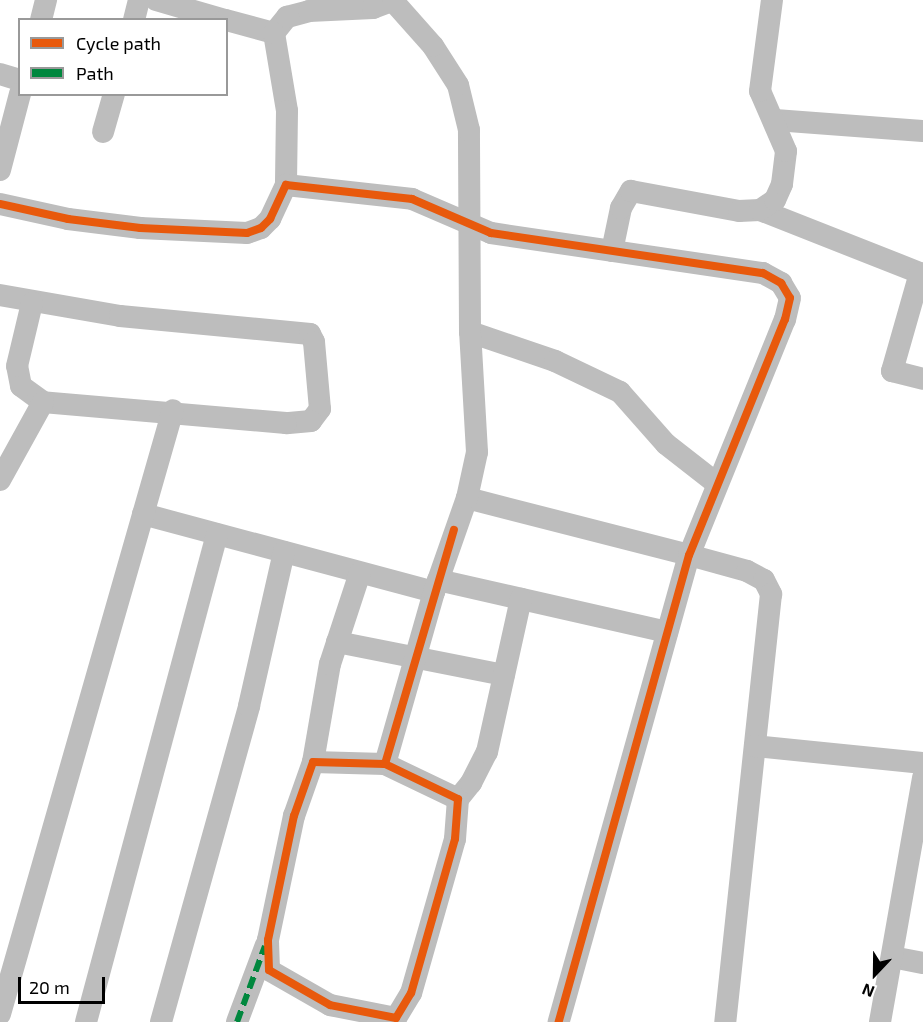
<!DOCTYPE html>
<style>
body{margin:0}
#map{position:relative;width:923px;height:1022px;overflow:hidden;background:#fff;font-family:"Exo 2",sans-serif}
div>[style]{position:absolute}
[style*='--x']{left:calc(var(--x)*1px);top:calc(var(--y)*1px);width:calc(var(--w)*1px);rotate:calc(var(--a)*1deg)}
.street>*{height:22px;margin:-11px;padding:0 11px;transform-origin:11px;border-radius:11px;background:#bdbdbd}
.quiet>*{height:6px;margin-top:-3px;transform-origin:0;background:repeating-linear-gradient(90deg,#00873e 0 12px,transparent 0 18px)}
.cycleway>*{height:8px;margin:-4px;padding:0 4px;transform-origin:4px;border-radius:4px;background:#e8590c}
span{translate:-50% -50%;white-space:nowrap;text-align:center;line-height:1.15;-webkit-text-stroke:5px #fff;paint-order:stroke}
.legend{position:absolute;left:18px;top:18px;width:210px;height:78px;box-sizing:border-box;background:#fff;border:2px solid #999;margin:0;padding:8px 10px;list-style:none;font-size:18px;color:#000}
.legend li{display:flex;align-items:center;gap:12px;height:30px}
.legend b{width:30px;border:2px solid #999}
.north{position:absolute;left:845px;top:944px;width:60px;height:60px;-webkit-text-stroke:4px #fff;paint-order:stroke;rotate:202deg;font-size:16px;font-weight:700;line-height:24px;text-align:center;color:#000}
.north::after{content:'';display:block;margin:auto;width:21px;height:27px;background:#000;clip-path:polygon(50% 0,100% 100%,50% 72%,0 100%)}
.scale{position:absolute;left:18px;top:977px;width:87px;height:27px;box-sizing:border-box;border:3px solid #000;border-top:0;padding-left:8px;font-size:18px;line-height:21px;white-space:nowrap;color:#000;-webkit-text-stroke:4px #fff;paint-order:stroke}
</style>
<div id="map">
<div class="street">
<i style="--x:156;--y:0;--w:72;--a:16.2"></i>
<i style="--x:41;--y:20;--w:21;--a:-76"></i>
<i style="--x:134;--y:20;--w:21;--a:-76"></i>
<i style="--x:226;--y:20;--w:50;--a:15.2"></i>
<i style="--x:274;--y:33;--w:79;--a:80.5"></i>
<i style="--x:287;--y:111;--w:74;--a:90.8"></i>
<i style="--x:274;--y:33;--w:21;--a:-51"></i>
<i style="--x:287;--y:17;--w:23;--a:-15"></i>
<i style="--x:309;--y:11;--w:64;--a:-2.7"></i>
<i style="--x:373;--y:8;--w:22;--a:-21"></i>
<i style="--x:0;--y:74;--w:21;--a:17"></i>
<i style="--x:775;--y:120;--w:148;--a:4.3"></i>
<i style="--x:103;--y:132;--w:40;--a:-74"></i>
<i style="--x:0;--y:170;--w:79;--a:-75.3"></i>
<i style="--x:0;--y:204;--w:70;--a:12.4"></i>
<i style="--x:68;--y:219;--w:73;--a:7.1"></i>
<i style="--x:140;--y:228;--w:107;--a:2.7"></i>
<i style="--x:247;--y:233;--w:15;--a:-20"></i>
<i style="--x:261;--y:228;--w:13;--a:-45"></i>
<i style="--x:270;--y:219;--w:38;--a:-65"></i>
<i style="--x:286;--y:185;--w:127;--a:6.3"></i>
<i style="--x:412;--y:199;--w:86;--a:23.3"></i>
<i style="--x:491;--y:233;--w:275;--a:8.4"></i>
<i style="--x:763;--y:273;--w:21;--a:29"></i>
<i style="--x:781;--y:283;--w:17;--a:59"></i>
<i style="--x:790;--y:298;--w:22;--a:103"></i>
<i style="--x:785;--y:319;--w:255;--a:112.1"></i>
<i style="--x:689;--y:555;--w:485;--a:105.6"></i>
<i style="--x:760;--y:210;--w:172;--a:21.5"></i>
<i style="--x:920;--y:273;--w:102;--a:105.9"></i>
<i style="--x:892;--y:371;--w:32;--a:14"></i>
<i style="--x:612;--y:251;--w:44;--a:-78.2"></i>
<i style="--x:621;--y:208;--w:20;--a:-60"></i>
<i style="--x:631;--y:191;--w:110;--a:10.5"></i>
<i style="--x:739;--y:211;--w:21;--a:-3"></i>
<i style="--x:760;--y:210;--w:18;--a:-34"></i>
<i style="--x:775;--y:200;--w:17;--a:-66"></i>
<i style="--x:782;--y:184;--w:33;--a:-83"></i>
<i style="--x:786;--y:151;--w:65;--a:-113.4"></i>
<i style="--x:760;--y:91;--w:92;--a:-82.5"></i>
<i style="--x:0;--y:295;--w:122;--a:9.9"></i>
<i style="--x:120;--y:316;--w:191;--a:5.4"></i>
<i style="--x:310;--y:334;--w:9;--a:63"></i>
<i style="--x:314;--y:342;--w:67;--a:84.9"></i>
<i style="--x:320;--y:409;--w:15;--a:127"></i>
<i style="--x:311;--y:421;--w:25;--a:175"></i>
<i style="--x:286;--y:423;--w:244;--a:-175.1"></i>
<i style="--x:43;--y:402;--w:27;--a:-144"></i>
<i style="--x:21;--y:386;--w:20;--a:-101"></i>
<i style="--x:17;--y:366;--w:65;--a:-76.6"></i>
<i style="--x:470;--y:332;--w:90;--a:18.8"></i>
<i style="--x:555;--y:361;--w:72;--a:25.5"></i>
<i style="--x:620;--y:392;--w:69;--a:48.5"></i>
<i style="--x:666;--y:444;--w:63;--a:38"></i>
<i style="--x:0;--y:480;--w:89;--a:-61.1"></i>
<i style="--x:467;--y:498;--w:229;--a:14.4"></i>
<i style="--x:689;--y:555;--w:60;--a:15.4"></i>
<i style="--x:747;--y:571;--w:19;--a:28"></i>
<i style="--x:764;--y:580;--w:16;--a:63"></i>
<i style="--x:771;--y:594;--w:430;--a:96.1"></i>
<i style="--x:143;--y:514;--w:301;--a:15"></i>
<i style="--x:438;--y:580;--w:235;--a:12.8"></i>
<i style="--x:337;--y:642;--w:170;--a:11.2"></i>
<i style="--x:755;--y:746;--w:169;--a:5.8"></i>
<i style="--x:313;--y:762;--w:72;--a:1.6"></i>
<i style="--x:385;--y:764;--w:81;--a:25.6"></i>
<i style="--x:458;--y:799;--w:40;--a:94.3"></i>
<i style="--x:455;--y:839;--w:160;--a:105.9"></i>
<i style="--x:411;--y:993;--w:29;--a:121"></i>
<i style="--x:396;--y:1018;--w:67;--a:-168.9"></i>
<i style="--x:330;--y:1005;--w:70;--a:-150.2"></i>
<i style="--x:269;--y:970;--w:30;--a:-92"></i>
<i style="--x:268;--y:940;--w:127;--a:-78.2"></i>
<i style="--x:294;--y:816;--w:57;--a:-70.6"></i>
<i style="--x:313;--y:762;--w:99;--a:-80.2"></i>
<i style="--x:330;--y:664;--w:96;--a:-71.8"></i>
<i style="--x:385;--y:764;--w:179;--a:-74.1"></i>
<i style="--x:434;--y:592;--w:100;--a:-70.7"></i>
<i style="--x:467;--y:498;--w:47;--a:-77.7"></i>
<i style="--x:477;--y:452;--w:120;--a:-93.3"></i>
<i style="--x:470;--y:332;--w:202;--a:-90.3"></i>
<i style="--x:469;--y:130;--w:46;--a:-103.7"></i>
<i style="--x:458;--y:85;--w:46;--a:-122.7"></i>
<i style="--x:433;--y:46;--w:60;--a:-131.6"></i>
<i style="--x:458;--y:799;--w:21;--a:-51"></i>
<i style="--x:471;--y:783;--w:35;--a:-63"></i>
<i style="--x:487;--y:752;--w:157;--a:-77.5"></i>
<i style="--x:892;--y:957;--w:32;--a:11"></i>
<i style="--x:0;--y:1014;--w:628;--a:-74.02"></i>
<i style="--x:86;--y:1022;--w:505;--a:-74.97"></i>
<i style="--x:161;--y:1022;--w:328;--a:-74.4"></i>
<i style="--x:249;--y:706;--w:158;--a:-77.2"></i>
<i style="--x:237;--y:1022;--w:82;--a:-69.4"></i>
<i style="--x:880;--y:1022;--w:248;--a:-80"></i>
</div>
<div class="quiet">
<i style="--x:237;--y:1022;--w:81;--a:-69.8"></i>
</div>
<div class="cycleway">
<i style="--x:0;--y:204;--w:70;--a:12.4"></i>
<i style="--x:68;--y:219;--w:73;--a:7.1"></i>
<i style="--x:140;--y:228;--w:107;--a:2.7"></i>
<i style="--x:247;--y:233;--w:15;--a:-20"></i>
<i style="--x:261;--y:228;--w:13;--a:-45"></i>
<i style="--x:270;--y:219;--w:38;--a:-65"></i>
<i style="--x:286;--y:185;--w:127;--a:6.3"></i>
<i style="--x:412;--y:199;--w:86;--a:23.3"></i>
<i style="--x:491;--y:233;--w:275;--a:8.4"></i>
<i style="--x:763;--y:273;--w:21;--a:29"></i>
<i style="--x:781;--y:283;--w:17;--a:59"></i>
<i style="--x:790;--y:298;--w:22;--a:103"></i>
<i style="--x:785;--y:319;--w:255;--a:112.1"></i>
<i style="--x:689;--y:555;--w:485;--a:105.6"></i>
<i style="--x:313;--y:762;--w:72;--a:1.6"></i>
<i style="--x:385;--y:764;--w:81;--a:25.6"></i>
<i style="--x:458;--y:799;--w:40;--a:94.3"></i>
<i style="--x:455;--y:839;--w:160;--a:105.9"></i>
<i style="--x:411;--y:993;--w:29;--a:121"></i>
<i style="--x:396;--y:1018;--w:67;--a:-168.9"></i>
<i style="--x:330;--y:1005;--w:70;--a:-150.2"></i>
<i style="--x:269;--y:970;--w:30;--a:-92"></i>
<i style="--x:268;--y:940;--w:127;--a:-78.2"></i>
<i style="--x:294;--y:816;--w:57;--a:-70.6"></i>
<i style="--x:385;--y:764;--w:244;--a:-73.6"></i>
</div>
<ul class="legend">
<li><b style="height:8px;background:#e8590c"></b>Cycle path</li>
<li><b style="height:8px;background:#00873e"></b>Path</li>
</ul>
<div class="north">N</div>
<div class="scale">20 m</div>
</div>
